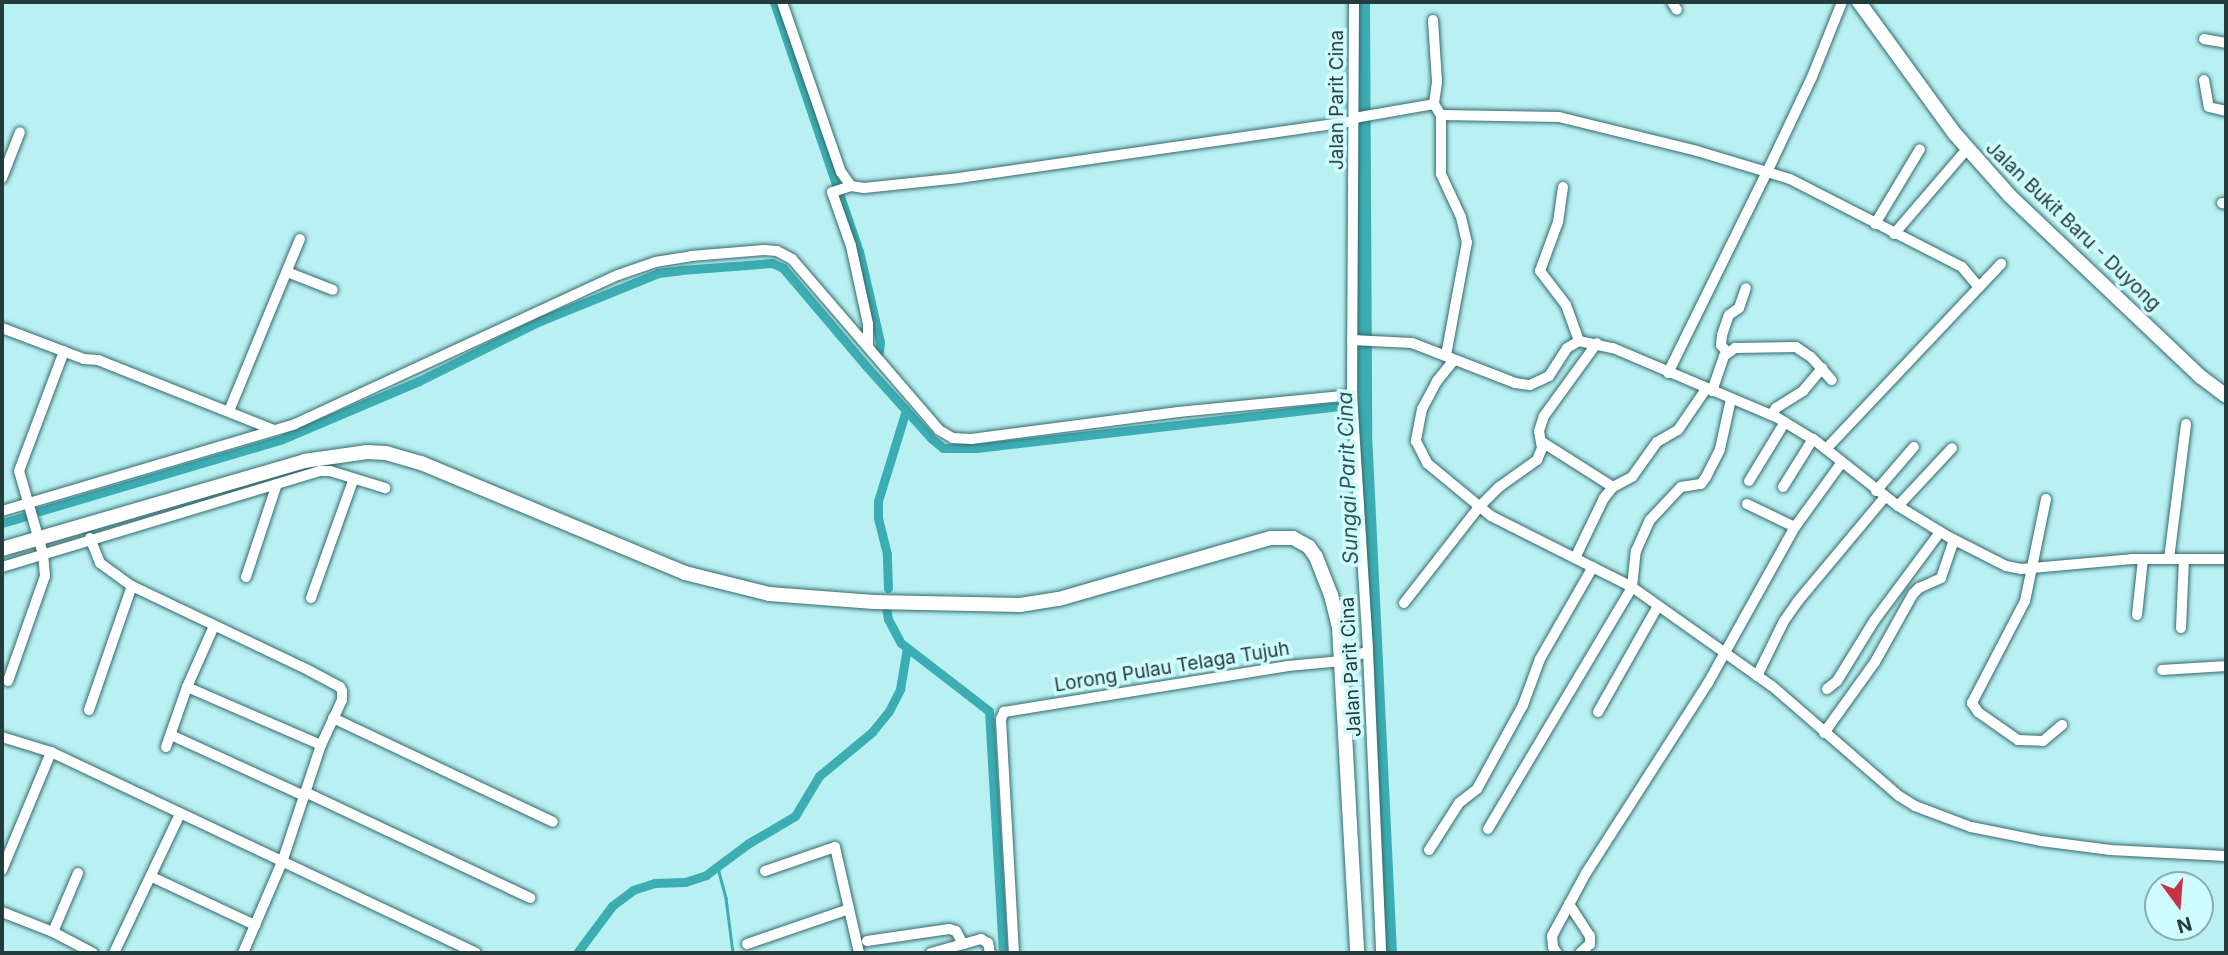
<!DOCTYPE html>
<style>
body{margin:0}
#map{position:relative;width:2228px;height:955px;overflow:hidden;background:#b9f1f3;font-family:Inter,sans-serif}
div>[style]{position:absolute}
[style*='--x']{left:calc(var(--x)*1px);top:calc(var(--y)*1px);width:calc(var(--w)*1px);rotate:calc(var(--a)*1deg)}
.stream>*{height:2.5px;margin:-1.25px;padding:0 1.25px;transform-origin:1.25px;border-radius:1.25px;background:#3caeb3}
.canal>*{height:9px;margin:-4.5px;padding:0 4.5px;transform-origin:4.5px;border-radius:4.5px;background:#3caeb3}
.river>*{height:14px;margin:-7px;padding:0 7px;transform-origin:7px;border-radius:7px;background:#3caeb3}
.roads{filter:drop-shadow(0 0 2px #34696b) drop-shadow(0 0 2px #34696b)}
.minor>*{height:10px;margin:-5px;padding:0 5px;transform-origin:5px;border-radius:5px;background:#fff}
.secondary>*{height:14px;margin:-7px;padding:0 7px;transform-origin:7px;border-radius:7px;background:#fff}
span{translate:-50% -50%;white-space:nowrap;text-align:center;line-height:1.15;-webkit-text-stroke:7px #d0fcfe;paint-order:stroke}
.street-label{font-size:19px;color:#243b3c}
.water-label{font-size:21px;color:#315254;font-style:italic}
.frame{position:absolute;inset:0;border:4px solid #243b3c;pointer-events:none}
.north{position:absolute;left:2144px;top:871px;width:70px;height:70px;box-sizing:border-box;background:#d0fcfe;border:2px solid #8bafb0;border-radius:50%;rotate:164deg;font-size:19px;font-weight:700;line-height:28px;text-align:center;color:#243b3c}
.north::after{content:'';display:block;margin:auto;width:24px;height:32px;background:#c43343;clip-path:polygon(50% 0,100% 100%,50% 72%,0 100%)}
</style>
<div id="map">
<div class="stream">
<i style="--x:718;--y:868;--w:31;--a:75"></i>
<i style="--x:726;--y:898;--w:55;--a:82.7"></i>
</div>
<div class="canal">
<i style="--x:774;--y:2;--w:263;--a:71.2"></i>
<i style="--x:859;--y:251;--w:93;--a:77"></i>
<i style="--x:880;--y:342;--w:10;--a:96"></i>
<i style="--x:40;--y:511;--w:250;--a:-16.5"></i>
<i style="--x:280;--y:440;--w:151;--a:-23"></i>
<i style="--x:419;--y:381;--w:135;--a:-26.4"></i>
<i style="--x:540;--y:321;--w:127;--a:-22.1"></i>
<i style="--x:658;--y:273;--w:23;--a:-7"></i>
<i style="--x:681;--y:270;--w:91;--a:-4.4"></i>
<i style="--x:772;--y:263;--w:12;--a:24"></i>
<i style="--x:783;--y:268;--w:128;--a:49.7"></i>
<i style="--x:866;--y:366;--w:98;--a:47.9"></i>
<i style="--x:932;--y:439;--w:14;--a:39"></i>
<i style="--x:943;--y:448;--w:34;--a:0"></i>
<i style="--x:977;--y:448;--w:365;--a:-6.6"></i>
<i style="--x:2;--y:523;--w:29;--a:-16"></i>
<i style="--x:888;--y:588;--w:34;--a:-92"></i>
<i style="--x:887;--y:554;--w:38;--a:-104"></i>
<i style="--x:878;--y:517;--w:16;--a:-90"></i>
<i style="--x:878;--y:501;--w:95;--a:-72.9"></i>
<i style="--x:886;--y:607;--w:12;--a:81"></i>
<i style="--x:888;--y:619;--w:27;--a:62"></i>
<i style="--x:901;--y:643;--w:111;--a:37.7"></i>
<i style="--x:989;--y:711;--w:242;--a:86.7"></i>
<i style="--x:577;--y:953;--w:59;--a:-53.3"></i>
<i style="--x:612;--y:906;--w:26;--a:-37"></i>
<i style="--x:633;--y:890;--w:22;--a:-18"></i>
<i style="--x:654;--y:883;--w:31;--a:-2"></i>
<i style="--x:685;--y:882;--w:22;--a:-18"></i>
<i style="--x:706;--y:875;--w:54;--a:-36.7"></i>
<i style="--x:749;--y:843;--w:53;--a:-30.4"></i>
<i style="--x:795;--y:816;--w:47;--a:-59"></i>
<i style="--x:819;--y:776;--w:69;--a:-39.7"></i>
<i style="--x:872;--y:732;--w:27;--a:-51"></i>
<i style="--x:889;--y:711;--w:25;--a:-63"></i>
<i style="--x:900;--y:689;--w:42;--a:-80.3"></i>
</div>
<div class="river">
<i style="--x:1363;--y:2;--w:431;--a:89.7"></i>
<i style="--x:1365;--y:433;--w:521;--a:87.25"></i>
</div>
<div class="roads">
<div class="minor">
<i style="--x:782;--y:2;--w:180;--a:70.9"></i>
<i style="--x:841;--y:172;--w:17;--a:54"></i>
<i style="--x:851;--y:186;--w:13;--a:9"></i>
<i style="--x:864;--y:188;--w:96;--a:-6"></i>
<i style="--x:959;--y:178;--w:399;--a:-8.2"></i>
<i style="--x:1354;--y:2;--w:393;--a:90.3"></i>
<i style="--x:1352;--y:395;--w:256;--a:86.4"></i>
<i style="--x:1368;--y:651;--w:302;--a:87.5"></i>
<i style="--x:1672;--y:2;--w:9;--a:58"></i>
<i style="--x:1433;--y:20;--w:62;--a:86.3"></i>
<i style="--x:1437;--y:82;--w:22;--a:98"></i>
<i style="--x:1434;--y:104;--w:13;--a:58"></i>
<i style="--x:1441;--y:115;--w:118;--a:1"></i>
<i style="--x:1559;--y:117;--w:142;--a:13.8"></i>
<i style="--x:1697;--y:151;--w:73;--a:16.7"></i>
<i style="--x:1767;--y:172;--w:105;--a:-64.7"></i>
<i style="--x:1812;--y:77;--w:81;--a:-68.2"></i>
<i style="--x:2204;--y:39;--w:22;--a:10"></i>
<i style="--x:2204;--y:80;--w:27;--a:80"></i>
<i style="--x:2209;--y:107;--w:17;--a:13"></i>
<i style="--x:1441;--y:115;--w:59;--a:90"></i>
<i style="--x:1441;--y:174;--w:47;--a:65.1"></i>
<i style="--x:1461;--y:217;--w:26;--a:77"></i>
<i style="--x:1467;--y:242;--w:115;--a:100.5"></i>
<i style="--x:1354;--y:118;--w:81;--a:-9.9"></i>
<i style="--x:2;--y:178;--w:49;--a:-68.6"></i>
<i style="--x:851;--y:186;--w:20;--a:162"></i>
<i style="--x:832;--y:192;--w:57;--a:70.6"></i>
<i style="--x:851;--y:246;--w:80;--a:77.7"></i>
<i style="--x:868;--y:324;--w:23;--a:90"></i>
<i style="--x:1563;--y:187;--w:35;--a:98"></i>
<i style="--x:1558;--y:222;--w:52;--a:110.2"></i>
<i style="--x:1540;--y:271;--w:43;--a:52.6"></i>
<i style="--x:1566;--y:305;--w:38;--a:70"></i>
<i style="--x:2222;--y:203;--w:4;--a:14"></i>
<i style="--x:1875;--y:224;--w:87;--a:-59"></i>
<i style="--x:1894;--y:234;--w:112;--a:-49.3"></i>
<i style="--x:287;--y:272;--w:49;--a:21.4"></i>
<i style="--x:2;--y:328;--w:88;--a:20.7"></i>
<i style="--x:84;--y:359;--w:14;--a:4"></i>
<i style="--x:98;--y:360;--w:189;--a:21.7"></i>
<i style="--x:1352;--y:340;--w:60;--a:2.9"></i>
<i style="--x:1412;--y:343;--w:110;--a:21.2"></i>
<i style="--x:1515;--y:383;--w:15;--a:8"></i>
<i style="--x:1530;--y:385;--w:21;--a:-25"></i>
<i style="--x:1549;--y:376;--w:33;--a:-57"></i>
<i style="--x:1567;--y:348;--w:14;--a:-30"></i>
<i style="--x:1579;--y:341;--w:35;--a:12"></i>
<i style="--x:1613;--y:348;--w:179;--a:23"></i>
<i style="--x:1778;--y:418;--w:46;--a:31.6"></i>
<i style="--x:1817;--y:442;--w:103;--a:38.3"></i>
<i style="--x:1898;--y:506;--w:60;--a:31.3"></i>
<i style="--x:1949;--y:537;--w:64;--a:27"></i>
<i style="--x:2006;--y:566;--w:15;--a:11"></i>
<i style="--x:2021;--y:569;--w:111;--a:-5.1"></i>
<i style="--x:2132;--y:559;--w:94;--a:0"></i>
<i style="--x:1727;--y:352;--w:9;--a:-131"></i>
<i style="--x:1721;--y:345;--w:10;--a:-84"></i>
<i style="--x:1722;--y:335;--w:21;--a:-71"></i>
<i style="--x:1729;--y:315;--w:12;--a:-35"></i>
<i style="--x:1739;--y:308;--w:21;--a:-71"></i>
<i style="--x:1454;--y:360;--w:27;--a:129"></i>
<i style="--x:1437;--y:381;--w:32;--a:118"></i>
<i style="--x:1422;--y:409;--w:33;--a:101"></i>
<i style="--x:1416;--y:441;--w:25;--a:63"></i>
<i style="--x:1427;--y:463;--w:83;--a:39.6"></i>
<i style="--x:1491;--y:516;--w:158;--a:26.7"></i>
<i style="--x:1632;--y:587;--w:171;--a:35.3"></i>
<i style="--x:1772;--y:686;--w:168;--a:40.9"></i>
<i style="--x:1899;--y:796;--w:19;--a:32"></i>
<i style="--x:1915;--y:806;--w:60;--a:20.6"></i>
<i style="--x:1971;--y:827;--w:71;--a:11.3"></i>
<i style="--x:2041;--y:841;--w:70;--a:7.4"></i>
<i style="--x:2110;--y:850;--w:116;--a:3"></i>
<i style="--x:1668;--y:373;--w:224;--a:-63.8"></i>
<i style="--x:1767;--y:172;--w:24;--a:17"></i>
<i style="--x:1790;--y:179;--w:193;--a:27.1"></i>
<i style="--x:1962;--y:267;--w:26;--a:50"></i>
<i style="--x:1712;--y:391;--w:37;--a:-71"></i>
<i style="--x:1724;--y:356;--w:14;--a:-36"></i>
<i style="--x:1735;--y:348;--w:61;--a:-0.9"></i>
<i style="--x:1796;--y:347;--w:18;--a:34"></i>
<i style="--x:1811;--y:357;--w:31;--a:48"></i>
<i style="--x:229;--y:411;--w:186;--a:-67.6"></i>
<i style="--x:1771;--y:415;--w:9;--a:-54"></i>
<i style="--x:1776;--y:408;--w:32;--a:-32"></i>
<i style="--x:1803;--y:391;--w:30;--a:-50"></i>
<i style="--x:1542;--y:442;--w:84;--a:32.4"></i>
<i style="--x:1826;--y:449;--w:255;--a:-46.6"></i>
<i style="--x:1749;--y:481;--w:69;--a:-58.6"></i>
<i style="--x:1783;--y:487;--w:57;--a:-58"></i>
<i style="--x:1876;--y:491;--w:58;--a:-49.2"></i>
<i style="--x:2046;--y:499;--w:104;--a:101.6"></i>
<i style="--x:2025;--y:601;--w:115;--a:117.5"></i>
<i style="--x:1972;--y:703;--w:11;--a:56"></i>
<i style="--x:1978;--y:712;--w:49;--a:35"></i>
<i style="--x:2018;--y:740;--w:25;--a:2"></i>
<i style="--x:2043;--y:741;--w:25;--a:-40"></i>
<i style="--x:1747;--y:504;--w:53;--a:25.6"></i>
<i style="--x:1898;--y:506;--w:79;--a:-47"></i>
<i style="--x:2;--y:511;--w:306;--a:-16.5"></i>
<i style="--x:295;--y:424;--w:356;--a:-24.8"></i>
<i style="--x:618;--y:275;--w:39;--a:-19"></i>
<i style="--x:655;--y:262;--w:36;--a:-9"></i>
<i style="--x:691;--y:256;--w:73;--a:-4.7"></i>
<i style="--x:764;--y:250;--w:13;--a:4"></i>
<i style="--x:777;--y:251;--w:17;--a:28"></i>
<i style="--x:792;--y:259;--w:225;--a:49.3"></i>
<i style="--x:939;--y:430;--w:16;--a:30"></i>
<i style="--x:953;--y:438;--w:18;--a:3"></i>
<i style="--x:971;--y:439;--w:209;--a:-7.4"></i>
<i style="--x:1178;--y:412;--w:175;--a:-5.6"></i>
<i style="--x:90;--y:538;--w:27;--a:68"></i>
<i style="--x:100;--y:563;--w:39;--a:36"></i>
<i style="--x:132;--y:586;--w:197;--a:25.5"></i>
<i style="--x:310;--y:671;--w:34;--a:28"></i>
<i style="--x:340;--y:687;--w:4;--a:63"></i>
<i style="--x:342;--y:691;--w:9;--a:90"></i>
<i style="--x:342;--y:700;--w:50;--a:115"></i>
<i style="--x:321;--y:745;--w:123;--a:108.4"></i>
<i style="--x:282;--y:862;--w:99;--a:113.2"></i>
<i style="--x:1575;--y:558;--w:67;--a:-64.2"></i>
<i style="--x:1604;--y:498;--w:14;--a:-51"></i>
<i style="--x:1613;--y:487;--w:21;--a:-28"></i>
<i style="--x:1632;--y:477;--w:43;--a:-54.5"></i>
<i style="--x:1657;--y:442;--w:24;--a:-30"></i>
<i style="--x:1678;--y:430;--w:50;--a:-55.7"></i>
<i style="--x:2169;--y:559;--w:136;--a:-82.8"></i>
<i style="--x:2;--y:567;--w:332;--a:-16.8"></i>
<i style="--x:320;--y:471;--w:10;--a:0"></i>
<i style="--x:330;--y:471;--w:58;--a:17.2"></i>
<i style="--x:246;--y:577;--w:98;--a:-71.6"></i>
<i style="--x:311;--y:598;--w:127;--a:-70.3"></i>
<i style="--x:1404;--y:603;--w:122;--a:-52"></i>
<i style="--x:1479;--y:507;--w:28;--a:-45"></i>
<i style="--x:1499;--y:487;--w:47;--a:-35.4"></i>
<i style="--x:1537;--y:460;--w:13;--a:-67"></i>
<i style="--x:1542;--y:448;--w:17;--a:-100"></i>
<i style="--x:1539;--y:431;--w:16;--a:-72"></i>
<i style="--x:1544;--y:416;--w:90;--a:-54"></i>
<i style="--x:2137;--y:615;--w:56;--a:-83.9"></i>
<i style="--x:2181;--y:628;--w:69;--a:-87.5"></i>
<i style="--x:2162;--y:670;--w:64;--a:-3.6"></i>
<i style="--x:1757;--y:676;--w:61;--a:-63.9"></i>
<i style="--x:1784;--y:621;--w:24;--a:-55"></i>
<i style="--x:1798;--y:601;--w:136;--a:-50.1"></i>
<i style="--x:8;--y:681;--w:111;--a:-70.6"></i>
<i style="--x:45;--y:576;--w:22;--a:-95"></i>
<i style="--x:43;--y:554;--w:86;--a:-106.1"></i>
<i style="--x:19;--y:471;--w:128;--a:-69.4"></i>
<i style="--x:187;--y:687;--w:146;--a:23.4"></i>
<i style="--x:1827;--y:689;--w:13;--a:-39"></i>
<i style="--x:1837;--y:681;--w:70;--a:-58.3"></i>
<i style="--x:1874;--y:621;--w:111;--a:-53.4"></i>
<i style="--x:89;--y:710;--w:131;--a:-70.9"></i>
<i style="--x:1598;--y:712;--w:122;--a:-60.5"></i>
<i style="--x:333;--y:718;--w:243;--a:25.3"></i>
<i style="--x:1824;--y:733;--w:87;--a:-54.3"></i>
<i style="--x:1875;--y:662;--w:78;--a:-60.8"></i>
<i style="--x:1913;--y:594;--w:8;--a:-45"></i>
<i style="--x:1919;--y:588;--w:24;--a:-24"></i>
<i style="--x:1941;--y:578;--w:40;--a:-71.1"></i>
<i style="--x:171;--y:735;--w:146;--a:24.6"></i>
<i style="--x:2;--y:737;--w:51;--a:17"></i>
<i style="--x:51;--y:752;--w:470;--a:25.3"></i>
<i style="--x:166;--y:747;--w:64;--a:-70.7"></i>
<i style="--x:187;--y:687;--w:67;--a:-66.1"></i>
<i style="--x:305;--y:792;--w:249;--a:25.2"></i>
<i style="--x:1488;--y:829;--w:282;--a:-59.2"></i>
<i style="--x:1632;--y:587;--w:36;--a:-84"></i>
<i style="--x:1636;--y:551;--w:34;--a:-66"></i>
<i style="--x:1650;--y:520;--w:45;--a:-46.8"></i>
<i style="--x:1681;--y:487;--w:20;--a:-9"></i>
<i style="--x:1701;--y:484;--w:9;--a:-54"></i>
<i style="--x:1706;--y:477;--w:31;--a:-63"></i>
<i style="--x:1720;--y:449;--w:51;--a:-77.6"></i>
<i style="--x:1429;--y:850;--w:56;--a:-57.4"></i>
<i style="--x:1459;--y:803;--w:23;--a:-38"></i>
<i style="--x:1477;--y:789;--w:96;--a:-61.3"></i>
<i style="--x:1523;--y:705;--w:49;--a:-69.7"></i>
<i style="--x:1540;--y:659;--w:106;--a:-60.1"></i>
<i style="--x:2;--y:870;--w:128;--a:-67.4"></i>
<i style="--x:765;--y:871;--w:74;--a:-18.9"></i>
<i style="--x:835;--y:847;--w:109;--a:77.2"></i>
<i style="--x:152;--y:877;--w:114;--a:25"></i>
<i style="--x:1569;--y:904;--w:38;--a:57"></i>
<i style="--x:1590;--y:936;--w:8;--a:90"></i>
<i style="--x:1590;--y:944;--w:13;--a:138"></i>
<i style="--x:2;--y:912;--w:55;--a:21.4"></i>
<i style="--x:53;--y:932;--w:45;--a:27.7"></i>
<i style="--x:53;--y:932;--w:64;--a:-67"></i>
<i style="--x:867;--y:941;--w:83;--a:-8.3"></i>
<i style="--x:949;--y:929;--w:7;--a:16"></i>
<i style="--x:956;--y:931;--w:15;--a:62"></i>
<i style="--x:747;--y:944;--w:108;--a:-18.9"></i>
<i style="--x:114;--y:953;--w:154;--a:-64.6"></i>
<i style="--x:931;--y:953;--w:52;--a:-15.6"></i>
<i style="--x:981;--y:939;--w:8;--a:30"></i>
<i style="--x:988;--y:943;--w:10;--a:79"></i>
<i style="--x:1014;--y:953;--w:234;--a:-93.2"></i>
<i style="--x:1001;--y:719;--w:8;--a:-67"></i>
<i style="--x:1004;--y:712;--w:288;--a:-9.2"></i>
<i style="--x:1288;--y:666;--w:54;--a:-5.3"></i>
<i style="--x:1342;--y:661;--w:28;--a:-21"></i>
<i style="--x:1557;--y:953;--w:7;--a:-124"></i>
<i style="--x:1553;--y:947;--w:11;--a:-95"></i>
<i style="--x:1552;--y:936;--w:72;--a:-61.6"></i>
<i style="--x:1586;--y:873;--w:226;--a:-57.3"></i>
<i style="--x:1708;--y:683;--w:179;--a:-60.9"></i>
<i style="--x:1795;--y:527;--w:80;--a:-54.1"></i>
</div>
<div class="secondary">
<i style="--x:1859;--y:2;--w:163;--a:54"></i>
<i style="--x:1955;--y:134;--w:83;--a:48.4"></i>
<i style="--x:2010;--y:196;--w:263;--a:43.5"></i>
<i style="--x:2201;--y:377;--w:31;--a:37"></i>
<i style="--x:2;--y:549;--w:315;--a:-16.2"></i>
<i style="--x:304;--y:461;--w:64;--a:-8.1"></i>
<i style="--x:367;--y:452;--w:19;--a:3"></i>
<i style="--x:386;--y:453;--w:36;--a:16"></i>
<i style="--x:421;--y:463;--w:286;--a:22.6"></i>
<i style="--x:685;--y:573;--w:87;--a:14"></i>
<i style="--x:769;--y:594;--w:105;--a:4.4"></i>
<i style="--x:874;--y:602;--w:146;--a:1.2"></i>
<i style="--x:1020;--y:605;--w:39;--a:-9"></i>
<i style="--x:1059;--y:599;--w:221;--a:-16.1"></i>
<i style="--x:1271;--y:538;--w:22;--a:0"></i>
<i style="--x:1293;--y:538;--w:18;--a:29"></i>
<i style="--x:1309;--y:547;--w:12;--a:55"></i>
<i style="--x:1316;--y:557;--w:41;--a:68.5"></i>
<i style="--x:1331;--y:595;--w:33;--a:76"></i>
<i style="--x:1339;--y:627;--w:326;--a:86.8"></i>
</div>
</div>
<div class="street-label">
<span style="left:1337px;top:100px;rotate:-90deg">Jalan Parit Cina</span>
<span style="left:2073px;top:226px;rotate:44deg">Jalan Bukit Baru - Duyong</span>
<span style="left:1172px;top:667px;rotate:-9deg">Lorong Pulau Telaga Tujuh</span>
<span style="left:1351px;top:667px;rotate:-93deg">Jalan Parit Cina</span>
</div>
<div class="water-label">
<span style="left:1348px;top:478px;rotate:-92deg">Sungai Parit Cina</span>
</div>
<div class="frame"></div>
<div class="north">N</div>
</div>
